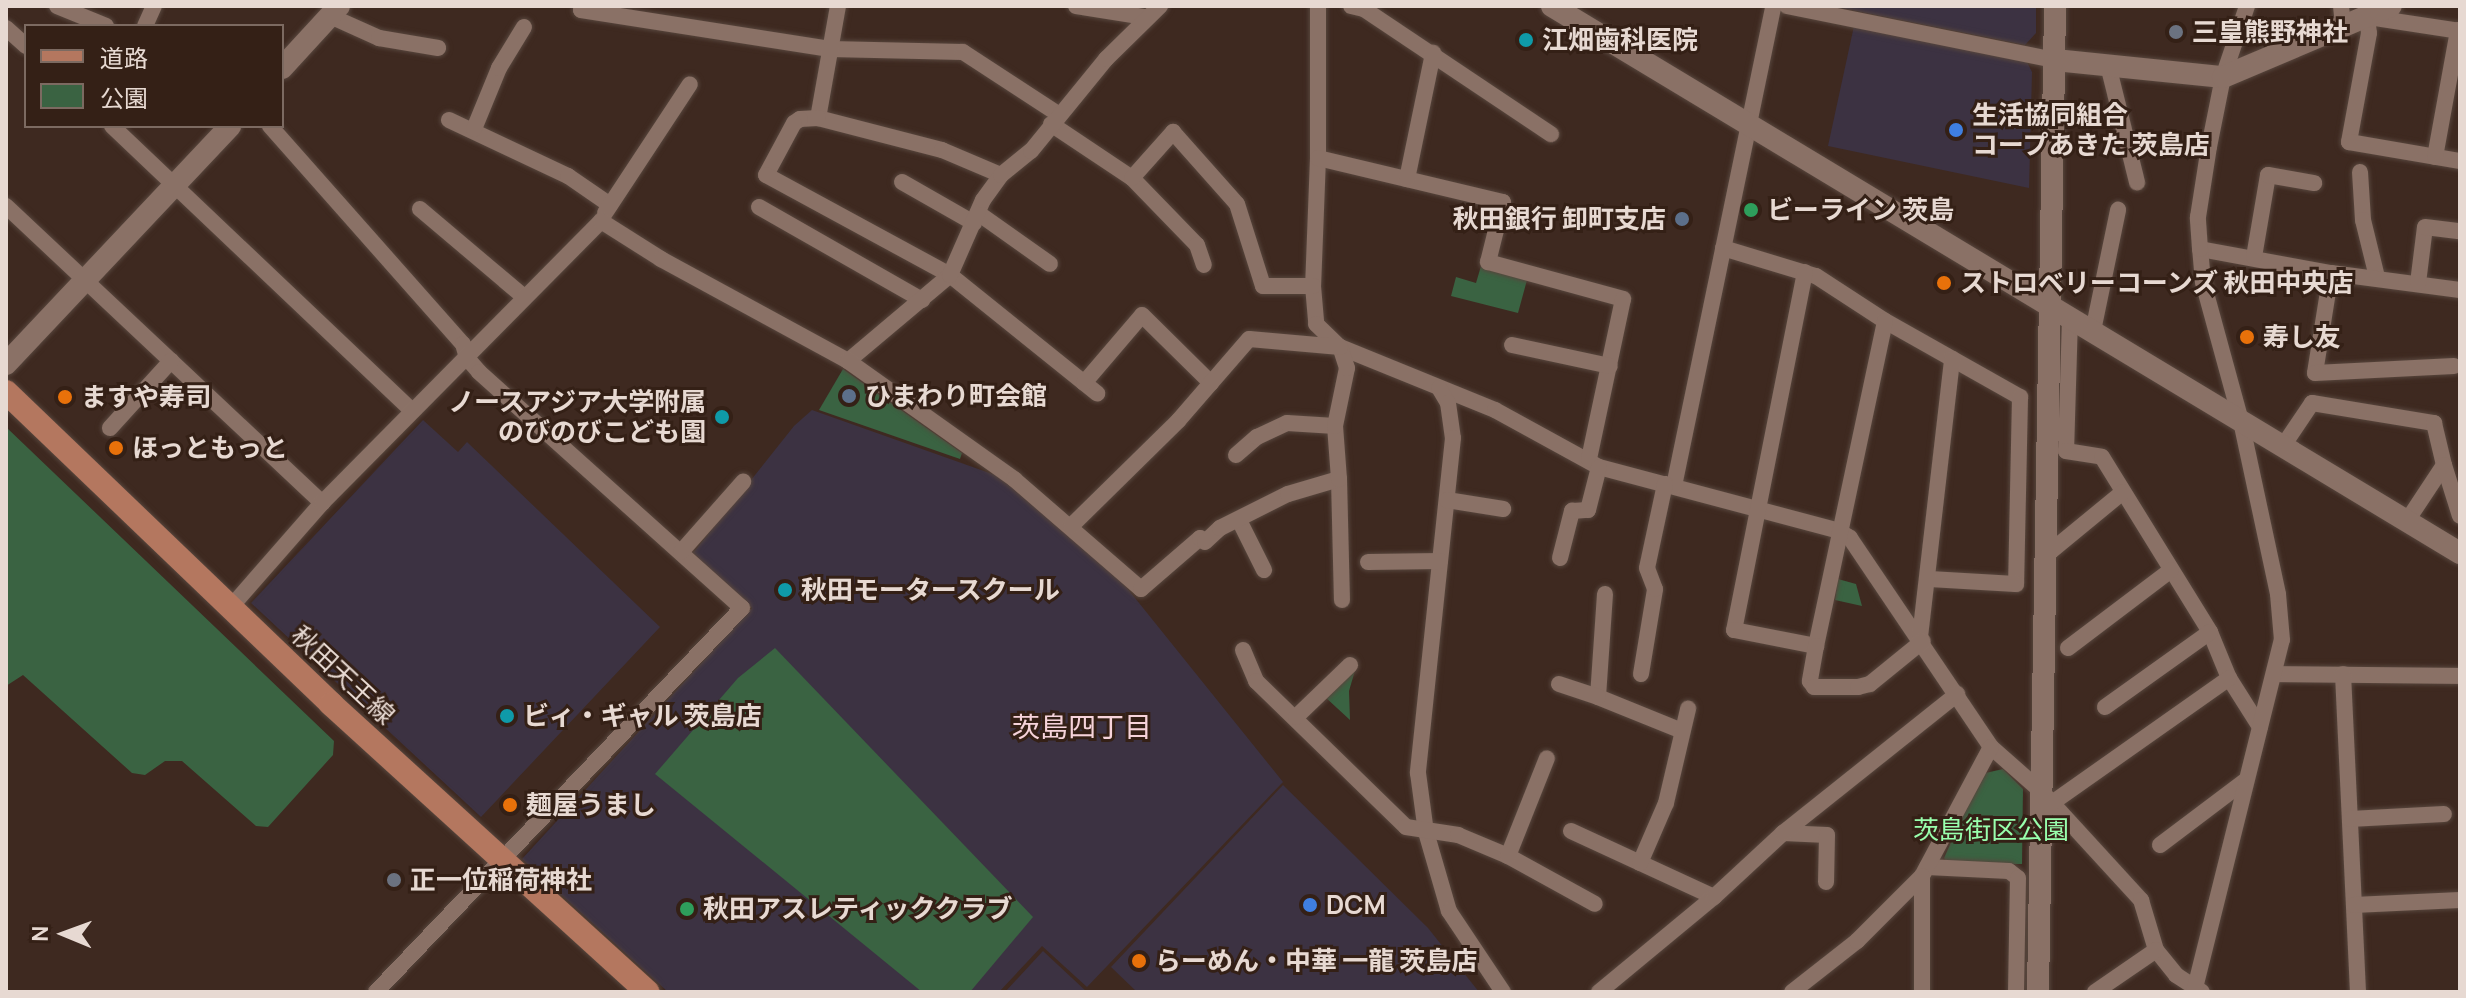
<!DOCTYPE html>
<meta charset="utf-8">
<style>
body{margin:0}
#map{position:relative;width:2466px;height:998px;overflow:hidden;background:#3e2920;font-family:Manrope,"Noto Sans JP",sans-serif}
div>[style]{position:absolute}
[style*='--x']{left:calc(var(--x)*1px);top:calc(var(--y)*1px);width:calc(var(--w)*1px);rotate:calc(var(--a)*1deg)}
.commercial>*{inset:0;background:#3c3242}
.green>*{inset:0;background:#3a6342}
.roads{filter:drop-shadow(0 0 2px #57463d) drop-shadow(0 0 2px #57463d)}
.street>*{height:16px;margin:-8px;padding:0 8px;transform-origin:8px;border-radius:8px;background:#8a7166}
.secondary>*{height:22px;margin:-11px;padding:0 11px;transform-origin:11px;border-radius:11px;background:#8a7166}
.primary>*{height:24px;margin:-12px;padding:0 12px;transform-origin:12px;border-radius:12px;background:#b4775f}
.dots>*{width:22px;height:22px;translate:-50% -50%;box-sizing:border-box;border:4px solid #342016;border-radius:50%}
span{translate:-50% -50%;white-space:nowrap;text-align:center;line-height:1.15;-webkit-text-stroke:6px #342016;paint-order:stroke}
.poi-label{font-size:26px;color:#e7d9d2;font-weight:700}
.left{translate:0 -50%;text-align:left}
.right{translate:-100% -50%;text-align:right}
.street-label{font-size:26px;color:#e7d9d2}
.park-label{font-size:26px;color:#99ffad}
.neighbourhood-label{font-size:28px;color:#f6d3da}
.frame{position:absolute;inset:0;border:8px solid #e7d9d2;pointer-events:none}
.legend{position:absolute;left:24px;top:24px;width:260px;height:104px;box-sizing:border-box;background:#342016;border:2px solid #7c6a61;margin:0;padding:10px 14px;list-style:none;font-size:24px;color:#e7d9d2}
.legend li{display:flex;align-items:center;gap:16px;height:40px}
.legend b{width:40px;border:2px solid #7c6a61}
.north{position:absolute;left:24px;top:894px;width:80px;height:80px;-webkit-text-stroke:6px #342016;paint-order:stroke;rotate:271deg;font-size:22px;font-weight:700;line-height:32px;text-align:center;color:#e7d9d2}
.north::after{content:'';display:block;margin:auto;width:28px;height:36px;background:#e7d9d2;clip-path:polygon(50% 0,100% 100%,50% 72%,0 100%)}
</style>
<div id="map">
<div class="commercial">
<i style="clip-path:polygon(1831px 6px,2036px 6px,2036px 33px,2025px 45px)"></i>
<i style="clip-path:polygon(1854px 26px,2027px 62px,2032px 72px,2029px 188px,1828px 146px)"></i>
<i style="clip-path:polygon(812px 410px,998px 476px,1039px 505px,1127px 588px,1283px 782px,1087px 987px,1042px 946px,999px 992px,668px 992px,522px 859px,752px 608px,693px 553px,794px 426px)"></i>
<i style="clip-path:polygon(423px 420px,458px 452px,467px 442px,660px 627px,481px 817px,251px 603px)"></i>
<i style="clip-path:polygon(1283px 785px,1428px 928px,1479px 992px,1137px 992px,1111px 967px)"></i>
<i style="clip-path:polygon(1043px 951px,1087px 992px,1005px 992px)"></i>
</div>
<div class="green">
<i style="clip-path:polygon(1481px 266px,1527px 280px,1518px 313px,1451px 296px,1456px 277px,1476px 283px)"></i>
<i style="clip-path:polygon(843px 369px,962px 453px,960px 459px,819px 410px)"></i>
<i style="clip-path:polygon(6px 427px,334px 741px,333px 755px,268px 827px,256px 826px,182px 761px,165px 761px,145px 775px,132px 773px,23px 675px,6px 686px)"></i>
<i style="clip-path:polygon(1838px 579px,1856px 584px,1862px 606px,1835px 600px)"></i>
<i style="clip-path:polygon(775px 648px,1033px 917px,970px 992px,922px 992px,655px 774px,738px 678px)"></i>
<i style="clip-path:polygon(1356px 667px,1349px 691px,1350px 720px,1324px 696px)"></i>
<i style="clip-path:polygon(2003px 769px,2023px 789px,2022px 864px,1949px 864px,1944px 858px,1981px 774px)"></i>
</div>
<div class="roads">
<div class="street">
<i style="--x:57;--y:6;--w:53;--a:22.2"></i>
<i style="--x:582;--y:6;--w:4;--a:104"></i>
<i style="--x:581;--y:10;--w:252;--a:8.9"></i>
<i style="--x:830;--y:49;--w:133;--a:1.3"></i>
<i style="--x:963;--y:52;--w:113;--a:33.1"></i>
<i style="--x:838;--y:6;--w:114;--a:100.1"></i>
<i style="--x:818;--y:118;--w:128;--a:14.5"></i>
<i style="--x:942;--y:150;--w:64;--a:23"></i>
<i style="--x:1076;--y:6;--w:70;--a:9.1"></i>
<i style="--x:1318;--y:6;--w:152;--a:90"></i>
<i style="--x:1318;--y:158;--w:128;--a:92.2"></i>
<i style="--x:1313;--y:286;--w:38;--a:85"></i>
<i style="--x:1316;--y:324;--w:33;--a:44"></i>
<i style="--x:1340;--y:347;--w:167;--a:22.1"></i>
<i style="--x:1495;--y:410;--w:119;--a:28.7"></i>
<i style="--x:1599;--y:467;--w:248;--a:14.9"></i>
<i style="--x:1839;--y:531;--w:13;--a:32"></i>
<i style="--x:1850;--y:538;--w:252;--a:56"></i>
<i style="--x:1991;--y:747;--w:68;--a:41.4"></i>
<i style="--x:2042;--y:792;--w:147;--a:47.5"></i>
<i style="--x:2141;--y:900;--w:52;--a:73.3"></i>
<i style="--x:2156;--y:950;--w:32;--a:51"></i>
<i style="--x:2176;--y:975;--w:31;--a:33"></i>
<i style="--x:1351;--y:6;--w:13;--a:13"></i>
<i style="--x:1364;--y:9;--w:225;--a:33.8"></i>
<i style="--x:1787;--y:6;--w:273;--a:11.4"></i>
<i style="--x:2341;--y:6;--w:18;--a:84"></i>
<i style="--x:330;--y:16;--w:54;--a:24.2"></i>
<i style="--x:379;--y:38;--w:60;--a:9.6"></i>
<i style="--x:145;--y:26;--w:22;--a:-66"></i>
<i style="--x:6;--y:28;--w:27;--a:42"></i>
<i style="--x:2460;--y:31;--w:94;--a:-171.4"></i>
<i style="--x:2367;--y:17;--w:16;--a:83"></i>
<i style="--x:2369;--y:33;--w:111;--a:100.4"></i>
<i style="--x:2349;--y:142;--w:113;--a:9.7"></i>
<i style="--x:2108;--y:65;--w:121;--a:76.1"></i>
<i style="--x:818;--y:118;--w:18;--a:177"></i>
<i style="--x:800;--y:119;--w:7;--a:146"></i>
<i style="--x:794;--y:123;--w:59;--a:118.3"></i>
<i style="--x:766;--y:175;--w:209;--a:28.5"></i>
<i style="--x:950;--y:275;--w:189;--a:38.8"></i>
<i style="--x:449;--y:120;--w:132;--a:25.2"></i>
<i style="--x:568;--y:176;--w:51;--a:34.6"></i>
<i style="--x:1051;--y:124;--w:97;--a:33.7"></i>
<i style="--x:1132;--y:178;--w:93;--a:45.9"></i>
<i style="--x:1197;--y:245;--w:21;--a:71"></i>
<i style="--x:112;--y:126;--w:414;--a:43.5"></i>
<i style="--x:270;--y:126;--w:291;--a:48.5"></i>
<i style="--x:463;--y:344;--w:15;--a:74"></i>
<i style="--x:467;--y:358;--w:18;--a:49"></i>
<i style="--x:479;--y:372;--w:353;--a:41.9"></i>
<i style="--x:742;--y:608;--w:530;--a:133.63"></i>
<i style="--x:474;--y:129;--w:66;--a:-67.7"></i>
<i style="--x:499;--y:68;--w:48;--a:-58.6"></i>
<i style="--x:2435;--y:157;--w:129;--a:-79.7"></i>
<i style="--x:1318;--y:158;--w:190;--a:13.4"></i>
<i style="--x:1503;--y:202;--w:62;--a:104"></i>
<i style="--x:1488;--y:262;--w:140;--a:15.3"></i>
<i style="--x:1623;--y:299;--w:164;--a:102"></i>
<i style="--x:2360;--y:172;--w:48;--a:86.4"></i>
<i style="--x:2363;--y:220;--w:59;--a:76.2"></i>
<i style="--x:1132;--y:178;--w:62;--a:-48.3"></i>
<i style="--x:1173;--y:132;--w:96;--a:48.4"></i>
<i style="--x:1237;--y:204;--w:86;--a:72.4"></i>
<i style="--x:1263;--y:286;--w:50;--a:0"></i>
<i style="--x:1407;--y:179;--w:129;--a:-78.3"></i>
<i style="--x:902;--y:182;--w:83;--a:29.7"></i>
<i style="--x:6;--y:206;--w:434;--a:43.2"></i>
<i style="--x:759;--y:207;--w:188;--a:29.7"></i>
<i style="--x:420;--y:209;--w:135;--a:40.2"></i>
<i style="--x:605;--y:213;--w:154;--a:-56.6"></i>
<i style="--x:978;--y:213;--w:88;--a:35.3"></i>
<i style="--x:1723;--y:248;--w:97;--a:16.8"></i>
<i style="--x:1816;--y:276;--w:82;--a:33.1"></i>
<i style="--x:1885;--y:321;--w:155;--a:29.4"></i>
<i style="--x:2020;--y:397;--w:187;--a:91.2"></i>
<i style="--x:2016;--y:584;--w:87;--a:-176.7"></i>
<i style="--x:2200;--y:249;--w:133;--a:10.4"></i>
<i style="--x:2331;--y:273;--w:130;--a:7.5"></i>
<i style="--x:2254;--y:257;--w:83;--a:-80.3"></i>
<i style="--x:2268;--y:175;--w:47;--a:9.9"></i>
<i style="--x:1805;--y:272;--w:365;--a:101.2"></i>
<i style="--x:1734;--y:630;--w:84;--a:11"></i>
<i style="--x:1816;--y:646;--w:332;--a:-78"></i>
<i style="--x:2331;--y:273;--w:101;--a:99.1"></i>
<i style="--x:2315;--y:373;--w:139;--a:-2.9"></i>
<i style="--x:2418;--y:283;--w:56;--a:-82.9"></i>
<i style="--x:2425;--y:227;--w:35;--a:7"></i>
<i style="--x:2070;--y:318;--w:133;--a:91.7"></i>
<i style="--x:2066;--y:451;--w:36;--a:9"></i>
<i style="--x:2102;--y:457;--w:206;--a:58.3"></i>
<i style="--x:2210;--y:632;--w:50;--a:67.6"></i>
<i style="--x:2229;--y:678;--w:58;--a:57.7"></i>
<i style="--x:2093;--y:331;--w:124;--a:-78.3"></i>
<i style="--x:1512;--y:345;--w:100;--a:12.1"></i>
<i style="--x:848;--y:361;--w:133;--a:-40.1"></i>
<i style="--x:950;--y:275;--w:82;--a:-66.3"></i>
<i style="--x:983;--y:200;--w:31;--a:-54"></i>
<i style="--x:1001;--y:175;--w:38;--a:-39"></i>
<i style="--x:1031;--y:151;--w:119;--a:-50.8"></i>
<i style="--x:1106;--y:59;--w:76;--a:-44.5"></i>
<i style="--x:1084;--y:383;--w:89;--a:-49.5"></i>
<i style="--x:1142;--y:315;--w:97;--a:44.6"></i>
<i style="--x:1439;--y:388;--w:17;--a:59"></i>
<i style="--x:1448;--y:403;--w:35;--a:82"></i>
<i style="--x:1453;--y:438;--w:337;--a:96"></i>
<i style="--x:1418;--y:773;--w:60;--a:82.3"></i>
<i style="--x:1426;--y:832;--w:82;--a:73.8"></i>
<i style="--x:1449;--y:911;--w:97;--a:56.3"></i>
<i style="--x:110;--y:428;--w:91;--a:-47.7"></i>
<i style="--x:2283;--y:446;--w:52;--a:-56"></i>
<i style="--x:2312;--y:403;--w:124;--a:9.3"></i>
<i style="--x:2434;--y:423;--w:43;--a:76.6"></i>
<i style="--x:2444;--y:465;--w:67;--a:123.5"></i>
<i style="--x:1236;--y:455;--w:28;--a:-41"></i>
<i style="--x:1257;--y:437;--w:33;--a:-25"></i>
<i style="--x:1287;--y:423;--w:48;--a:3.6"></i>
<i style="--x:2444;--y:465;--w:53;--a:72.6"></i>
<i style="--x:1339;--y:479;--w:121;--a:88.6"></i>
<i style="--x:1674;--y:486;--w:490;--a:-78.3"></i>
<i style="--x:1447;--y:500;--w:57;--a:9.1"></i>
<i style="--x:1239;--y:520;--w:56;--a:63.4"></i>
<i style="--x:681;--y:552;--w:94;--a:-48.5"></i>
<i style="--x:2045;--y:556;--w:101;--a:-39.4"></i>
<i style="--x:1560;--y:558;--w:49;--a:-75.7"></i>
<i style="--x:1572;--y:511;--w:16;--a:-4"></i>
<i style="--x:1588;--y:510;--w:44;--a:-75.7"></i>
<i style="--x:1368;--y:562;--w:72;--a:-0.8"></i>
<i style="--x:1605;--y:594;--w:103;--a:93.9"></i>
<i style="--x:1598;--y:697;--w:91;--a:22"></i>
<i style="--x:230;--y:608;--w:140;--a:-48.8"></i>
<i style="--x:322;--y:503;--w:397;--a:-45.3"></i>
<i style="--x:601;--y:221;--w:71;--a:32.3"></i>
<i style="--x:661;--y:259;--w:213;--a:28.6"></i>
<i style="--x:848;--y:361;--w:204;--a:35.4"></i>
<i style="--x:1014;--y:479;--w:168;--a:40.9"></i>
<i style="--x:1141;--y:589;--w:78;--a:-40.8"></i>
<i style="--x:1200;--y:538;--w:6;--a:39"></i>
<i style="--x:1205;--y:542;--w:21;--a:-43"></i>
<i style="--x:1220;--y:528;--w:76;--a:-26.6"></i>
<i style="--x:1288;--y:494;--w:53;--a:-16.4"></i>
<i style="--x:1339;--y:479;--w:53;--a:-94.3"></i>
<i style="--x:1335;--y:426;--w:59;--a:-78.3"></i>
<i style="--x:1347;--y:368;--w:22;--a:-108"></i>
<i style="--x:1340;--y:347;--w:91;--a:-175"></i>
<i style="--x:1249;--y:339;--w:108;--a:130.9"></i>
<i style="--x:1178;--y:421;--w:150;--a:135.5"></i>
<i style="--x:1920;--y:637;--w:280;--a:-83.4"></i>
<i style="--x:1816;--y:646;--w:36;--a:100"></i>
<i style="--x:1810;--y:681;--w:7;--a:56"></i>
<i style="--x:1814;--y:687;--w:44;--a:0"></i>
<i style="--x:1858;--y:687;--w:12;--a:-14"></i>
<i style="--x:1870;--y:684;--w:68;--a:-39.1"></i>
<i style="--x:2068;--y:648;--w:129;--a:-37.1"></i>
<i style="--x:1243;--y:650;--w:34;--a:67"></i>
<i style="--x:1256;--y:681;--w:209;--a:44.2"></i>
<i style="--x:1406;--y:827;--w:53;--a:8.7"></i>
<i style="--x:1458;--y:835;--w:54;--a:22.8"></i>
<i style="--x:1508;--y:856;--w:99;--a:28.9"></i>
<i style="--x:1641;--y:674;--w:86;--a:-80.6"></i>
<i style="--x:1655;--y:589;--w:22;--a:-111"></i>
<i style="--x:1647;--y:568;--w:86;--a:-77.9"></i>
<i style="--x:2274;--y:674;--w:186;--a:0.6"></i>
<i style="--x:2343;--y:674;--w:318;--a:87.3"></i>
<i style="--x:1559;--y:684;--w:41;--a:18.4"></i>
<i style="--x:2105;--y:707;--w:129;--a:-35.5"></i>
<i style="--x:1296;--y:717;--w:75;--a:-43.9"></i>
<i style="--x:2052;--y:803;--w:217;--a:-35.2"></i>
<i style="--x:2350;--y:819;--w:94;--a:-3"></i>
<i style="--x:1571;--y:831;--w:157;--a:24.8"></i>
<i style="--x:1783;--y:833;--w:44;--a:2.6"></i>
<i style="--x:1827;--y:835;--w:47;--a:91.2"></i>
<i style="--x:2160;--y:845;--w:106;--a:-37"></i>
<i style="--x:1508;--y:856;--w:105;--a:-68.3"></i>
<i style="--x:1640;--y:863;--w:65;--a:-66.6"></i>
<i style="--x:1666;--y:803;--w:97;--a:-76.8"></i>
<i style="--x:1927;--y:867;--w:82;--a:2.8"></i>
<i style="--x:2009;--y:871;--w:11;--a:38"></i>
<i style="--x:2018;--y:878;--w:114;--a:91"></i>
<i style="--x:2354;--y:905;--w:106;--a:-2.7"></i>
<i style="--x:1599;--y:992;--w:149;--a:-39.6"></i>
<i style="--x:1714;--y:897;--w:94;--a:-42.8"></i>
<i style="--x:1783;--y:833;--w:223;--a:-38.6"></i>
<i style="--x:1792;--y:992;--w:83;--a:-38.1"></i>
<i style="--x:1857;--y:941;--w:92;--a:-45"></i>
<i style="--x:1922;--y:876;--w:146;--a:-61.9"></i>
<i style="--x:1922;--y:992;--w:116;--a:-90"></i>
<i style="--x:2095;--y:992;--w:74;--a:-34.5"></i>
<i style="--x:2194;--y:992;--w:363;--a:-76"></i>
<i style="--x:2282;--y:640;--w:46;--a:-95"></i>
<i style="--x:2278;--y:594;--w:177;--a:-102.1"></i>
<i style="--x:2241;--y:421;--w:144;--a:-105.3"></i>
<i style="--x:2203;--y:282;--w:33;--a:-95"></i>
<i style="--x:2200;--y:249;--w:32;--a:-94"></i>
<i style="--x:2198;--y:217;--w:71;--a:-81.1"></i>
<i style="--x:2209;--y:147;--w:71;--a:-78.7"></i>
<i style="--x:2223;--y:77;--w:75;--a:-71.3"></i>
</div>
<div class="secondary">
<i style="--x:1552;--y:6;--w:1060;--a:31.07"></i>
<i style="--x:2055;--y:60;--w:169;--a:5.8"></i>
<i style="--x:2223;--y:77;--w:182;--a:-22.9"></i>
<i style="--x:282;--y:68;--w:84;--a:-47.4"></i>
<i style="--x:6;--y:364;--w:327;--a:-46.7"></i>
<i style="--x:2038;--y:992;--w:986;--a:-89.01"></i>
</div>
<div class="primary">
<i style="--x:6;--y:392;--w:451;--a:43.8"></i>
<i style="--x:331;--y:704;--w:428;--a:42.3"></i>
</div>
</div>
<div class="dots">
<i style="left:2176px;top:32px;background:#6b7280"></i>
<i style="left:1526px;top:40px;background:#0f9aa8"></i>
<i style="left:1956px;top:130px;background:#3f7fe0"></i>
<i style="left:1751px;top:210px;background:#2e9e5b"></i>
<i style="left:1682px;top:219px;background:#5c6f8a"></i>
<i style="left:1944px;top:283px;background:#e8710a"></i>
<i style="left:2247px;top:337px;background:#e8710a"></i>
<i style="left:849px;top:396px;background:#5c6f8a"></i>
<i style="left:65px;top:397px;background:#e8710a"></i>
<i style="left:722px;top:417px;background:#0f9aa8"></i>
<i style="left:116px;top:448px;background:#e8710a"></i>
<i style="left:785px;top:590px;background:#0f9aa8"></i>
<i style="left:507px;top:716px;background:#0f9aa8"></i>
<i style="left:510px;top:805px;background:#e8710a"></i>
<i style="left:394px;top:880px;background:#6b7280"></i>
<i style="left:1310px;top:905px;background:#3f7fe0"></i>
<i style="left:687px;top:909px;background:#2e9e5b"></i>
<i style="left:1139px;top:961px;background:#e8710a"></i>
</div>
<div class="poi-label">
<span class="left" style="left:2192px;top:32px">三皇熊野神社</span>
<span class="left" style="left:1542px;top:40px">江畑歯科医院</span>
<span class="left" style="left:1972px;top:130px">生活協同組合<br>コープあきた 茨島店</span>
<span class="left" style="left:1767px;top:210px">ビーライン 茨島</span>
<span class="right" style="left:1666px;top:219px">秋田銀行 卸町支店</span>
<span class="left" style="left:1960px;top:283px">ストロベリーコーンズ 秋田中央店</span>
<span class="left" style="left:2263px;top:337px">寿し友</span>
<span class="left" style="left:865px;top:396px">ひまわり町会館</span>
<span class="left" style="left:81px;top:397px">ますや寿司</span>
<span class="right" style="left:706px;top:417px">ノースアジア大学附属<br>のびのびこども園</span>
<span class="left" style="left:132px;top:448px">ほっともっと</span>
<span class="left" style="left:801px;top:590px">秋田モータースクール</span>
<span class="left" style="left:523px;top:716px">ビィ・ギャル 茨島店</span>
<span class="left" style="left:526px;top:805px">麺屋うまし</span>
<span class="left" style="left:410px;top:880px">正一位稲荷神社</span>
<span class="left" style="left:1326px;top:905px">DCM</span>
<span class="left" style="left:703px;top:909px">秋田アスレティッククラブ</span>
<span class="left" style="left:1155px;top:961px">らーめん・中華 一龍 茨島店</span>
</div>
<div class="street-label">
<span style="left:343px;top:675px;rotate:43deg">秋田天王線</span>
</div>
<div class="park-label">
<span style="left:1991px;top:830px">茨島街区公園</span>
</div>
<div class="neighbourhood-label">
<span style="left:1082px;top:726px">茨島四丁目</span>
</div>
<div class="frame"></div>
<ul class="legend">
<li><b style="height:10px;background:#b4775f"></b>道路</li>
<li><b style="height:22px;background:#3a6342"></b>公園</li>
</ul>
<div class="north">N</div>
</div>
